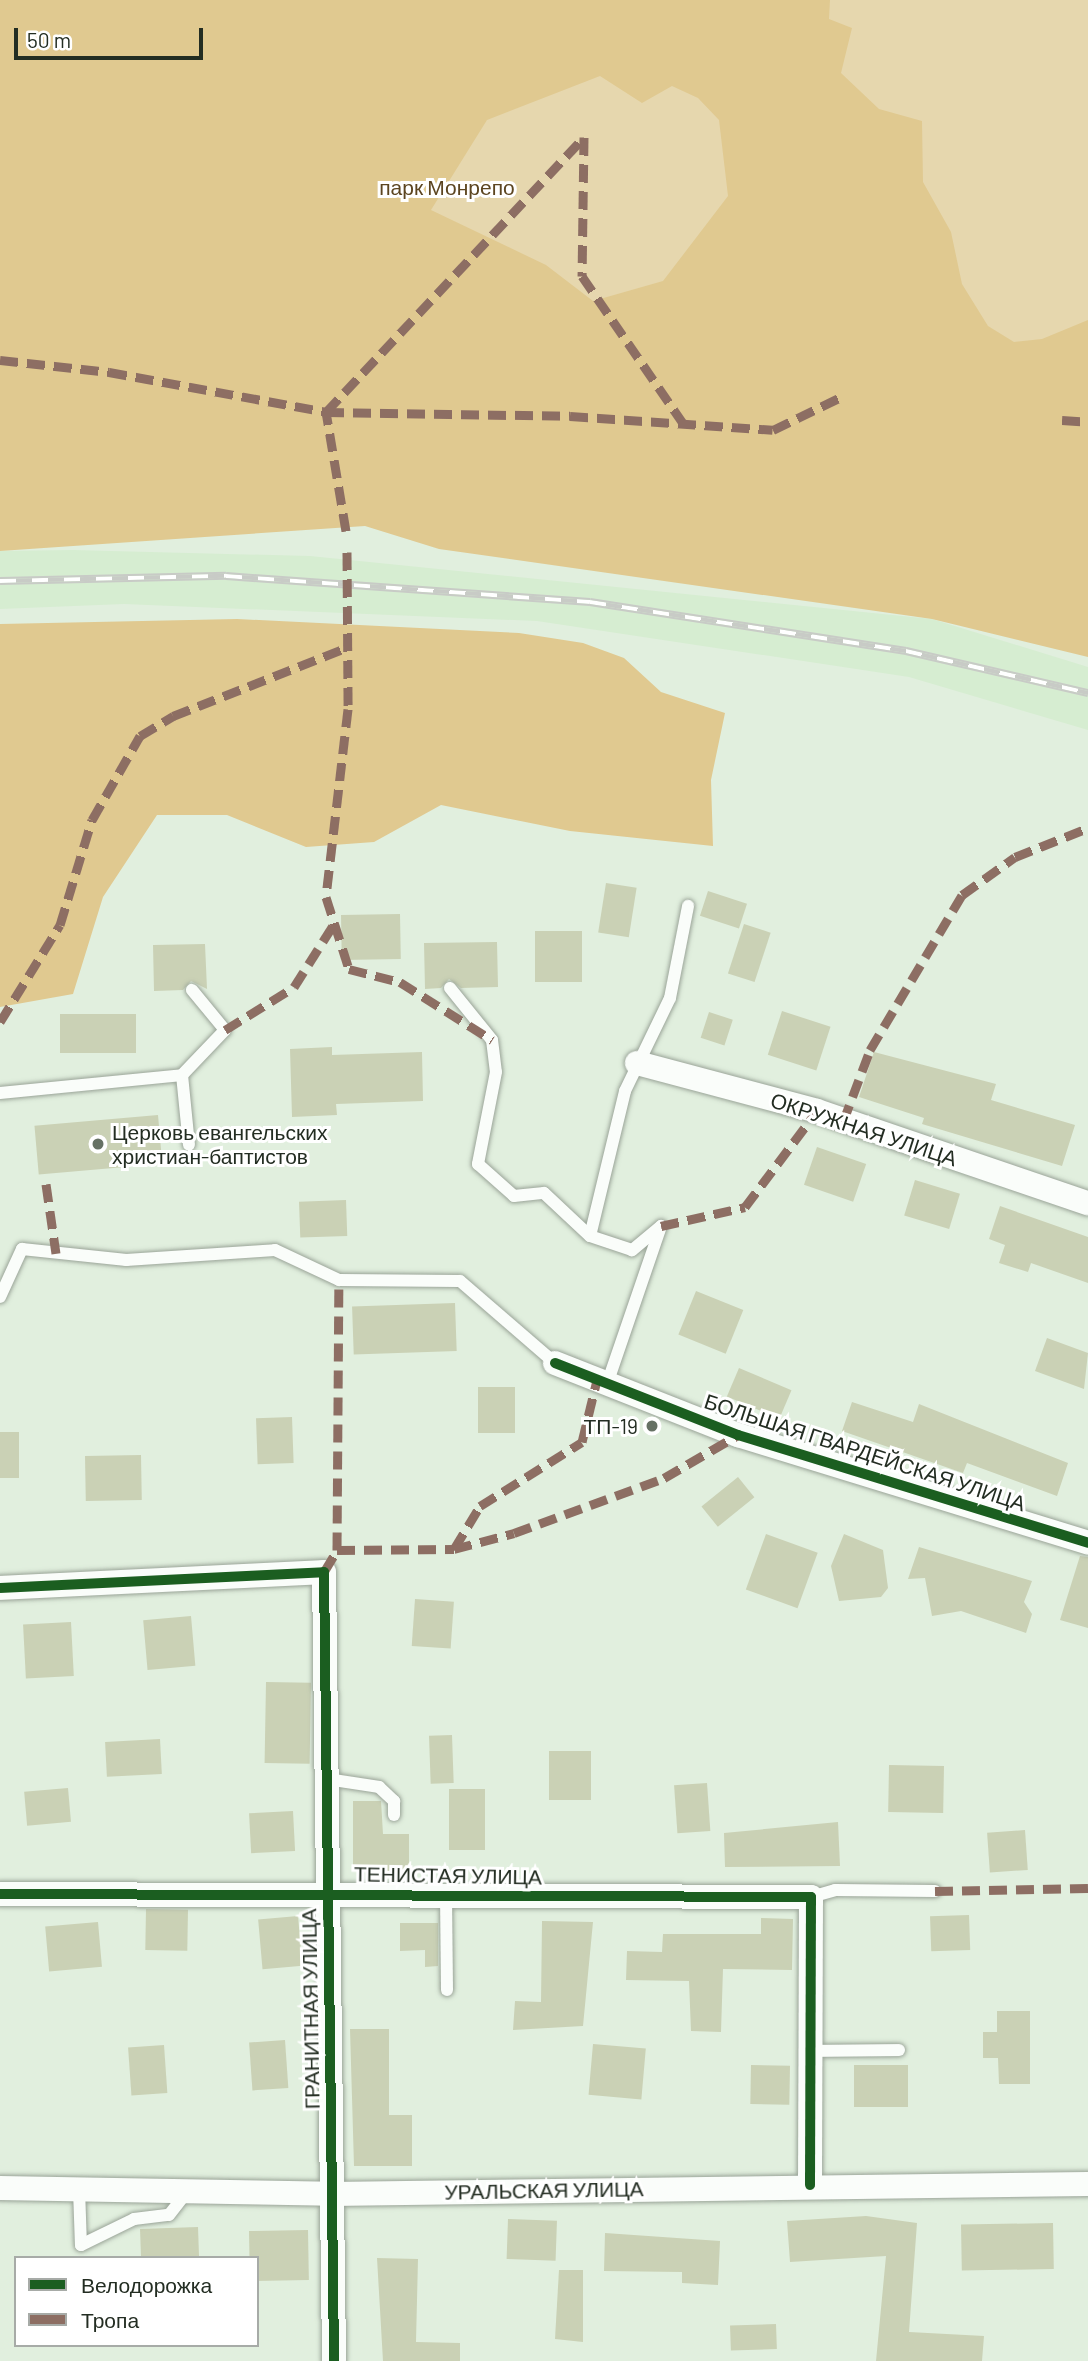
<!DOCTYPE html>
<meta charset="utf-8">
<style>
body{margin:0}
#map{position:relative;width:1088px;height:2361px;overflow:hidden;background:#e1efde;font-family:Barlow,sans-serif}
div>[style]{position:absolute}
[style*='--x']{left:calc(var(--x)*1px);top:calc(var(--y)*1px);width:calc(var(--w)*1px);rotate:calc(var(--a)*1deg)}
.built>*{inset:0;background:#d6edd1}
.green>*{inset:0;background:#e6d7ae}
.forest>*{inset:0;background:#e0c990}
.building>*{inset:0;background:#cad1b5;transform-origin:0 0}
.roads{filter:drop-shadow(0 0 2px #9aa498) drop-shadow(0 0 2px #9aa498)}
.service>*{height:12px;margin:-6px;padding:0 6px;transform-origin:6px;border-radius:6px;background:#fafdfa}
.minor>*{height:24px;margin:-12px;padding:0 12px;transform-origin:12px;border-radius:12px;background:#fafdfa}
.rail>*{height:8px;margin-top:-4px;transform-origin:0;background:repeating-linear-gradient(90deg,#fff 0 16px,#c8cbc6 0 32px);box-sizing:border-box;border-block:2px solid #c8cbc6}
.quiet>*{height:9px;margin-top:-4.5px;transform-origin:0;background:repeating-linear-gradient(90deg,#8d6e63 0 18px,transparent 0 27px)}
.cycleway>*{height:10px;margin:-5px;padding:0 5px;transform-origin:5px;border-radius:5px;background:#1b5e20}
.dots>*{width:19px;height:19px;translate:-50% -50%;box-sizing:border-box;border:4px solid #fff;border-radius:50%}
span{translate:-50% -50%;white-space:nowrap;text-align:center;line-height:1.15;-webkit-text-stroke:6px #fff;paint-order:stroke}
.park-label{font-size:21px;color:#5c4520}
.street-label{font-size:21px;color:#232d22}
.poi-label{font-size:21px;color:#232d22}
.left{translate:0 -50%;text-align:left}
.right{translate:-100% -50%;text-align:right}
.legend{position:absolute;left:14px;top:2256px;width:245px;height:91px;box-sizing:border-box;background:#fff;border:2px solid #a7aba7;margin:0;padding:9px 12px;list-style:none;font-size:21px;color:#232d22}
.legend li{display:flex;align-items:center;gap:14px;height:35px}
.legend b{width:35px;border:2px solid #a7aba7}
.scale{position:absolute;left:14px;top:28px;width:189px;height:32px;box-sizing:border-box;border:4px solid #232d22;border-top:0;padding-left:9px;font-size:21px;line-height:24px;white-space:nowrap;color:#232d22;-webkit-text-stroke:5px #fff;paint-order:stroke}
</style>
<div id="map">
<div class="built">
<i style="clip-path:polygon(73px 550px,310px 556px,932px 619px,1088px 667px,1088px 730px,909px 677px,537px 621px,124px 604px,0 609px,0 551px)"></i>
</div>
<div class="green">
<i style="clip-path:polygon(0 0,1088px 0,1088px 336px,1011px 364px,597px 371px)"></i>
</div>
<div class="forest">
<i style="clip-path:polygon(evenodd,0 0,830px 0,829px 19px,852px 28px,841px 73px,879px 109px,922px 121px,923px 182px,951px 232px,962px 284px,988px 326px,1014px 342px,1042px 339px,1088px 320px,1088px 657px,932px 619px,439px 549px,365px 526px,0 551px,0 0,600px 76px,642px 103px,672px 86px,698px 98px,719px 120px,728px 196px,663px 281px,593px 301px,546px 265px,431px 210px,487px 120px,600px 76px)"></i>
<i style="clip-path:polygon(237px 619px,519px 633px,583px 643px,624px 658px,661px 692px,725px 713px,711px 780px,713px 846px,570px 831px,441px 805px,374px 842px,306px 847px,227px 815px,157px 815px,103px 897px,73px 994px,0 1007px,0 624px)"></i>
</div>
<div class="building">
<i style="left:606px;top:883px;width:31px;height:50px;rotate:9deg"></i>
<i style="left:708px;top:891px;width:41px;height:26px;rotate:18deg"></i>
<i style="left:400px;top:914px;width:45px;height:59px;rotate:89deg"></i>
<i style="left:744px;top:924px;width:28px;height:52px;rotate:18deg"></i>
<i style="left:535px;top:931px;width:47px;height:51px"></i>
<i style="clip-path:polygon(497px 942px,498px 987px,461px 988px,449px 979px,441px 988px,425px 989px,424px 943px)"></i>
<i style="clip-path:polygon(205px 944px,207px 989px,191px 981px,183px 990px,154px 991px,153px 945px)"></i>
<i style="left:782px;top:1011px;width:51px;height:46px;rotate:18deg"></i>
<i style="left:709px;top:1012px;width:25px;height:27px;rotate:18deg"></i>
<i style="left:60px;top:1014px;width:76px;height:39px"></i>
<i style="clip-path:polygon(332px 1047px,332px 1055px,422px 1052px,423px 1101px,336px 1104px,337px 1115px,292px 1117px,290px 1049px)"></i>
<i style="clip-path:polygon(874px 1052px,996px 1084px,991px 1100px,1075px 1125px,1062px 1166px,922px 1124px,924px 1118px,859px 1097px)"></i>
<i style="left:158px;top:1115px;width:49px;height:124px;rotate:85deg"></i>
<i style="left:817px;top:1147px;width:52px;height:40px;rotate:19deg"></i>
<i style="left:915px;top:1180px;width:47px;height:37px;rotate:17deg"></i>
<i style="left:346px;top:1200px;width:36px;height:47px;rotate:88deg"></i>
<i style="clip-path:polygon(1000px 1206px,1088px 1237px,1088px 1283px,1031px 1263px,1028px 1272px,999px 1263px,1005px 1245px,989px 1239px)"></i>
<i style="left:696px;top:1291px;width:51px;height:47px;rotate:22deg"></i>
<i style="left:455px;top:1303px;width:48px;height:103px;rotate:88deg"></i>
<i style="clip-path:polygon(1047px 1338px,1088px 1353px,1084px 1389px,1035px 1371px)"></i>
<i style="left:739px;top:1368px;width:57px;height:31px;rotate:23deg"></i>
<i style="left:478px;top:1387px;width:37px;height:46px"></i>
<i style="clip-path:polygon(852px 1402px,913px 1422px,919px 1404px,1068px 1463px,1057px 1496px,967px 1463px,963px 1473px,842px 1431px)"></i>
<i style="left:292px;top:1417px;width:46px;height:36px;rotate:88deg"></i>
<i style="left:0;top:1432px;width:19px;height:46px"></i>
<i style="left:141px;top:1455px;width:45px;height:56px;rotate:89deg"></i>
<i style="left:738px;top:1477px;width:26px;height:47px;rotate:51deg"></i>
<i style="left:766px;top:1534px;width:55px;height:59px;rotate:20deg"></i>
<i style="clip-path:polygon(844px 1534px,883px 1550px,888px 1588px,881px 1597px,839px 1601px,831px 1566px)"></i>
<i style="clip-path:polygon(919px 1547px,1032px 1581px,1024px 1602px,1032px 1614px,1026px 1633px,961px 1611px,932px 1616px,925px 1578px,908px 1579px)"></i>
<i style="clip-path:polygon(1080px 1556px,1088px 1557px,1088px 1628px,1060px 1620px)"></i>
<i style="left:415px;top:1599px;width:39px;height:47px;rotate:4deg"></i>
<i style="left:191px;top:1616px;width:50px;height:48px;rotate:85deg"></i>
<i style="left:71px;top:1622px;width:54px;height:48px;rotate:87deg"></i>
<i style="left:266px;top:1682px;width:45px;height:81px;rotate:1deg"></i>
<i style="left:452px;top:1735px;width:48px;height:23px;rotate:88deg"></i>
<i style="left:160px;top:1739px;width:35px;height:55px;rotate:87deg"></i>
<i style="left:549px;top:1751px;width:42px;height:49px"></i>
<i style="left:889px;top:1765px;width:55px;height:47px;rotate:1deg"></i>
<i style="left:707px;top:1783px;width:48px;height:33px;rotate:86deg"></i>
<i style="left:68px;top:1788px;width:34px;height:44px;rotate:85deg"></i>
<i style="left:449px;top:1789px;width:36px;height:61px"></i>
<i style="clip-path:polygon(353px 1801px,381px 1801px,383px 1834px,409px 1834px,409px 1871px,353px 1871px)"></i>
<i style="left:293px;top:1811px;width:40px;height:44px;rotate:87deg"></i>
<i style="clip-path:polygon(838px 1822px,840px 1866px,725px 1867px,724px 1833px)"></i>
<i style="left:1025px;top:1830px;width:40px;height:38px;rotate:86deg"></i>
<i style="left:146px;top:1909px;width:42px;height:41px;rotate:1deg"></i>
<i style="left:969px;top:1915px;width:35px;height:39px;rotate:88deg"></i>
<i style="left:298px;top:1916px;width:50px;height:40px;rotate:85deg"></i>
<i style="clip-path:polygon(761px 1918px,793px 1919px,792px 1970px,723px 1969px,721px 2032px,691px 2031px,689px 1981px,626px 1980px,627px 1951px,662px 1952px,663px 1934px,761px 1934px)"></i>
<i style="clip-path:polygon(542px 1921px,593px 1922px,583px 2026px,513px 2030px,515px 2001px,541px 2002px)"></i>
<i style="left:98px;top:1922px;width:45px;height:53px;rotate:85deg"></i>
<i style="clip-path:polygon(400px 1923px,438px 1923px,438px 1966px,425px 1967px,425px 1950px,400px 1951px)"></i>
<i style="clip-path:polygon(997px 2011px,1030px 2011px,1030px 2084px,999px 2084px,998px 2058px,983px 2058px,983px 2032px,997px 2032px)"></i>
<i style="clip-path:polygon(350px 2029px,389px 2029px,389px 2115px,412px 2115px,412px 2166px,354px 2166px)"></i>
<i style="left:285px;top:2040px;width:48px;height:36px;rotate:86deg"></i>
<i style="left:593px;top:2044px;width:53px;height:51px;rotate:5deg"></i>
<i style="left:164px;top:2045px;width:48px;height:36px;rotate:86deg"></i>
<i style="left:751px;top:2065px;width:39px;height:39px;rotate:1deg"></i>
<i style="left:854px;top:2065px;width:54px;height:42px"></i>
<i style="clip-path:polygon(866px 2216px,917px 2223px,909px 2332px,984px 2336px,982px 2361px,876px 2361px,886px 2256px,790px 2262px,787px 2221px)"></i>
<i style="left:508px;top:2219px;width:49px;height:40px;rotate:2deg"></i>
<i style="left:1053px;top:2223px;width:46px;height:92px;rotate:89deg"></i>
<i style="left:198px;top:2227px;width:31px;height:58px;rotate:88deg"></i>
<i style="left:308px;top:2230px;width:50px;height:59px;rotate:89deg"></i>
<i style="clip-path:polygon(605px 2233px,720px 2241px,718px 2285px,682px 2283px,682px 2272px,604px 2271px)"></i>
<i style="clip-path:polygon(377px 2258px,418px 2259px,416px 2342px,460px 2343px,460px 2361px,383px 2361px)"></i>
<i style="clip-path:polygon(559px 2270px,583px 2270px,583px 2342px,555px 2339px)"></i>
<i style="left:776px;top:2324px;width:25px;height:46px;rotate:88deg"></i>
</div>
<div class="roads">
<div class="service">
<i style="--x:450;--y:988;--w:67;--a:51.1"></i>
<i style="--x:492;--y:1040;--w:32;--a:83"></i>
<i style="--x:496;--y:1072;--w:94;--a:101.1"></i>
<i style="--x:478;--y:1164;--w:48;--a:41.6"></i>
<i style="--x:514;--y:1196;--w:30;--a:-6"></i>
<i style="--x:544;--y:1193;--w:63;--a:43.1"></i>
<i style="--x:182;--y:1075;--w:62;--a:-46.3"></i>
<i style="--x:225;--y:1030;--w:52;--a:-129.5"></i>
<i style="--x:0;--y:1093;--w:183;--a:-5.6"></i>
<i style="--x:182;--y:1075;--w:70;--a:84.3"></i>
<i style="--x:661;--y:1226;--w:38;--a:140"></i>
<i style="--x:632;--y:1250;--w:44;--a:-161.6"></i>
<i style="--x:590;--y:1236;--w:149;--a:-76.4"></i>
<i style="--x:625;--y:1091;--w:103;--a:-64.2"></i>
<i style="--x:670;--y:998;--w:94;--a:-78.9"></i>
<i style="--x:0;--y:1297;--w:53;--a:-65.4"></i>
<i style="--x:22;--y:1249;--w:105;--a:6"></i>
<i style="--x:126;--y:1260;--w:149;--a:-3.8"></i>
<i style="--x:275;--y:1250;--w:71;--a:25.1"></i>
<i style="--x:339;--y:1280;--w:121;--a:0.5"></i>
<i style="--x:460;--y:1281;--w:125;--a:40.8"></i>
<i style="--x:608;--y:1381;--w:164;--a:-71.1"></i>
<i style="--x:327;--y:1779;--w:53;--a:8.7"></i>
<i style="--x:379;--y:1787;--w:21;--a:43"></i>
<i style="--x:394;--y:1801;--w:14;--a:90"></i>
<i style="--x:446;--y:1894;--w:96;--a:89.4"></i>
<i style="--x:811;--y:1897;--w:25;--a:-16"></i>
<i style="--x:835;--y:1890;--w:100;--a:0.6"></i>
<i style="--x:810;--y:2051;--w:89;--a:-0.6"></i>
<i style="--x:79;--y:2189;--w:56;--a:88"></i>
<i style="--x:81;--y:2245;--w:59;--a:-26.1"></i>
<i style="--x:134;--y:2219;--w:35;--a:-7"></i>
<i style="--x:169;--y:2215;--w:31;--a:-52"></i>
</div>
<div class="minor">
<i style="--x:637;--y:1063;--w:186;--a:14.9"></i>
<i style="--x:817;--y:1111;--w:286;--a:18.8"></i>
<i style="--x:555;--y:1363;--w:197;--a:21.5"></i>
<i style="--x:738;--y:1435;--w:366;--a:17.1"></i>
<i style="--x:0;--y:1588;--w:324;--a:-2.8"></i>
<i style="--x:324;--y:1572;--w:789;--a:89.27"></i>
<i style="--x:0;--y:1894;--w:811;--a:0.21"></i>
<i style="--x:811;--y:1897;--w:288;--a:90.2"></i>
<i style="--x:0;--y:2188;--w:331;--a:1"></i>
<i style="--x:331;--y:2194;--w:757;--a:-0.76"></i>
</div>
</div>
<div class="rail">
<i style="--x:0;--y:581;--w:226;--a:-1.3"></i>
<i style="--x:226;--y:576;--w:365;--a:4.1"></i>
<i style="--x:590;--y:602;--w:320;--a:8.8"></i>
<i style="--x:906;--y:651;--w:187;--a:13"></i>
</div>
<div class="quiet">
<i style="--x:584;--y:137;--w:139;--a:90.8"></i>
<i style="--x:582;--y:276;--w:178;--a:55.5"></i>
<i style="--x:0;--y:360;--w:110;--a:6.3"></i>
<i style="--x:109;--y:372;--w:221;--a:10.4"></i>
<i style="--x:326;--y:412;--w:244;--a:0.9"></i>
<i style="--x:570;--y:416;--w:203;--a:3.9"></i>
<i style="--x:773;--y:430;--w:73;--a:-25.9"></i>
<i style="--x:1062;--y:420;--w:26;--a:4"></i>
<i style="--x:346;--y:531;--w:121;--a:-99.5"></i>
<i style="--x:326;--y:412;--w:377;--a:-46.8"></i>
<i style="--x:347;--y:552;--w:157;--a:89.6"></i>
<i style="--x:348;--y:709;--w:189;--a:96.7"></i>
<i style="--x:326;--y:897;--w:76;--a:72.3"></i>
<i style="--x:349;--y:969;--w:53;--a:14.3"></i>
<i style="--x:400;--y:982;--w:109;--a:32.2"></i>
<i style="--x:0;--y:1022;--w:114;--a:-58.3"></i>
<i style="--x:60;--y:925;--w:110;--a:-73.1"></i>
<i style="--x:92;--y:820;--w:97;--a:-60.3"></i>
<i style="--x:140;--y:736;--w:39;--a:-31"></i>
<i style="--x:173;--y:716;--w:183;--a:-21.5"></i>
<i style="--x:225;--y:1030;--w:81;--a:-31.9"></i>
<i style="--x:294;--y:987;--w:75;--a:-57.6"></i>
<i style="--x:843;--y:1122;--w:77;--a:-69.4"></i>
<i style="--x:870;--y:1050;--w:180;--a:-59.3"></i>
<i style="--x:962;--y:895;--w:65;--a:-35.6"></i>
<i style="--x:1015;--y:857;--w:79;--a:-21.7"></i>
<i style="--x:46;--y:1184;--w:70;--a:81.8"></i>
<i style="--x:661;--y:1226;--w:86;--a:-12.7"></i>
<i style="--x:745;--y:1207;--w:120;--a:-53.1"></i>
<i style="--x:454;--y:1549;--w:50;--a:-58.8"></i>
<i style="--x:480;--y:1506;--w:120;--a:-32.1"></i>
<i style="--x:582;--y:1442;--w:64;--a:-76.4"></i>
<i style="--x:337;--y:1550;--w:117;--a:-0.5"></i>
<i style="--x:454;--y:1549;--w:62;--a:-14.9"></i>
<i style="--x:514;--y:1533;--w:160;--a:-20.1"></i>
<i style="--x:664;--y:1478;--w:86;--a:-30.2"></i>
<i style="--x:324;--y:1572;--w:26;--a:-59"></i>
<i style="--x:337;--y:1550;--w:270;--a:-89.6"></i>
<i style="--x:935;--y:1891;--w:153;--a:-1.1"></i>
</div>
<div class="cycleway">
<i style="--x:555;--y:1363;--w:197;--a:21.5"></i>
<i style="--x:738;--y:1435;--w:366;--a:17.1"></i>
<i style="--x:0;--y:1588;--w:324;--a:-2.8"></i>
<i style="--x:324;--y:1572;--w:789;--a:89.27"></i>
<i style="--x:0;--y:1894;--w:811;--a:0.21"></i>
<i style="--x:811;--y:1897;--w:288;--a:90.2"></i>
</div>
<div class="dots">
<i style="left:98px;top:1144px;background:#667164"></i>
<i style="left:652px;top:1426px;background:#667164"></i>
</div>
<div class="park-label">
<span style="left:447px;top:187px">парк Монрепо</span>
</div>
<div class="street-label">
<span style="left:864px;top:1129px;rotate:18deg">ОКРУЖНАЯ УЛИЦА</span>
<span style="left:865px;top:1452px;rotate:18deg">БОЛЬШАЯ ГВАРДЕЙСКАЯ УЛИЦА</span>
<span style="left:448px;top:1875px;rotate:1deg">ТЕНИСТАЯ УЛИЦА</span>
<span style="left:310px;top:2009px;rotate:-91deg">ГРАНИТНАЯ УЛИЦА</span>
<span style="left:544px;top:2190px;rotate:-1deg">УРАЛЬСКАЯ УЛИЦА</span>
</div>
<div class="poi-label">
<span class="left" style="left:112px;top:1144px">Церковь евангельских<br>христиан-баптистов</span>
<span class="right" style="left:638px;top:1426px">ТП-19</span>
</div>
<ul class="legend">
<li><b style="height:9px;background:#1b5e20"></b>Велодорожка</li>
<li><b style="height:9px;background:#8d6e63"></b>Тропа</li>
</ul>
<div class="scale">50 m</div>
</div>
